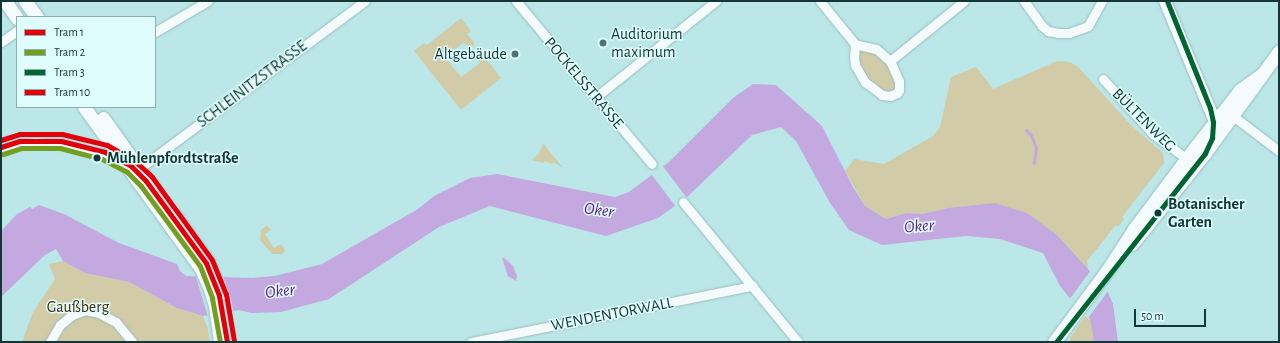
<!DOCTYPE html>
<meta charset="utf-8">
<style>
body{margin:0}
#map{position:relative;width:1280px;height:343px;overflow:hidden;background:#bbe7e8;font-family:"Alegreya Sans",sans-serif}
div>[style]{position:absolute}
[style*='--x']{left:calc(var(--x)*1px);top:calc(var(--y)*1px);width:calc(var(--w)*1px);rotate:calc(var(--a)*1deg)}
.green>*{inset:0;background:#d1cca7}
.water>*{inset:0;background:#c3a9e0}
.pier>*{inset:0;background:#bbe7e8;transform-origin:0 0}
.stream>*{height:3px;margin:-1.5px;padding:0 1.5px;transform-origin:1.5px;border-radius:1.5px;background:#c3a9e0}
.roads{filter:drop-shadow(0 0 1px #99bdbd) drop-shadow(0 0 1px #99bdbd)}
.minor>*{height:9px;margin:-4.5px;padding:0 4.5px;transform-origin:4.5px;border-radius:4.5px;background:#f5fbfc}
.tertiary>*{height:12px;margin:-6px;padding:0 6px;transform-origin:6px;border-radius:6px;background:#f5fbfc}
.secondary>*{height:13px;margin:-6.5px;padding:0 6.5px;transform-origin:6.5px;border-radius:6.5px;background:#f5fbfc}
.tram-1>*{height:5px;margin:-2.5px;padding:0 2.5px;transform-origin:2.5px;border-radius:2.5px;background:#e3000b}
.tram-2>*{height:5px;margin:-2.5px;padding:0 2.5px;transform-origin:2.5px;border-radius:2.5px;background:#749e21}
.tram-3>*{height:5px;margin:-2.5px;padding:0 2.5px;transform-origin:2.5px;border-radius:2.5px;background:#006531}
.tram-4>*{height:5px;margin:-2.5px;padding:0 2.5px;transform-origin:2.5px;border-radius:2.5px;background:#e3000b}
.dots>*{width:11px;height:11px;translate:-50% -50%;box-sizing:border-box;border:2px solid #dffdfd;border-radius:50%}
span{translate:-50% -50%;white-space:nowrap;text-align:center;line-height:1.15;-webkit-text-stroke:3px #dffdfd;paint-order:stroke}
.poi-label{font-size:16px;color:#143636}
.left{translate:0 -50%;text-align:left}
.right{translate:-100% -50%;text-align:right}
.street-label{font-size:16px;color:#143636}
.stop-label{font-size:16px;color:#143636;font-weight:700}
.park-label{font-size:16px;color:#462f09}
.water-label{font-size:17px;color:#621f79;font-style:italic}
.frame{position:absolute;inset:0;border:2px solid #143636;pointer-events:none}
.legend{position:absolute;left:16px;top:16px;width:140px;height:92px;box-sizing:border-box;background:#dffdfd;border:1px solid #8eadad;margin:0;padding:5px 7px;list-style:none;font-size:12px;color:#143636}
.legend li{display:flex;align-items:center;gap:8px;height:20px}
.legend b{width:20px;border:1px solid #8eadad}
.scale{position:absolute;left:1134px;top:309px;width:72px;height:18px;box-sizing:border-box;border:2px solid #143636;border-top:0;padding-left:5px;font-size:12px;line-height:14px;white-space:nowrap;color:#143636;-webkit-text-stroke:3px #dffdfd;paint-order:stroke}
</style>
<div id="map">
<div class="green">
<i style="clip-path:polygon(461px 18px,471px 31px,467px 34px,475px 44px,469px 49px,464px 42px,445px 57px,461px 77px,480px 63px,474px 55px,479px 50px,501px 78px,461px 110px,414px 51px,424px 43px,427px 45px)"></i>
<i style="clip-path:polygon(860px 50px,873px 52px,887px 64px,895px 84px,895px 90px,887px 93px,870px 83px,859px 67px,857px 53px)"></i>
<i style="clip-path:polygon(1057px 61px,1070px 62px,1078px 67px,1132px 126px,1163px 153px,1164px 163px,1122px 217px,1124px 219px,1118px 227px,1116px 225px,1087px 261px,1088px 270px,1057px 235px,948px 208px,922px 214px,906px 213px,886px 219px,865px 206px,845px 171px,854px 159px,884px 164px,933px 136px,940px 127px,951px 77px,976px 67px,993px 89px)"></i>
<i style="clip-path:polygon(543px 143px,563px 168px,553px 162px,551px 164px,545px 161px,543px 163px,532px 160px,540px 152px)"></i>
<i style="clip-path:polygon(267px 225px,271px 230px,265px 234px,274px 248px,281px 244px,285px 250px,283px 254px,272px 254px,260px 240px,261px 230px)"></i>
<i style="clip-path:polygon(63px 261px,85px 273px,129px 282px,177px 308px,203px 316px,208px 329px,210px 342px,22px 342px,33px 312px,55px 279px,49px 264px)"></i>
<i style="clip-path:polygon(1087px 314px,1091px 318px,1094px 342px,1070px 342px,1070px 338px)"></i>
</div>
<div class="water">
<i style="clip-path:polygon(753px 84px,776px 85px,822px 126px,853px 187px,865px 206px,886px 219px,906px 213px,922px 214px,948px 208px,995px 203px,1027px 213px,1057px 235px,1107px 290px,1113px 304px,1118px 342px,1094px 342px,1090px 318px,1072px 301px,1060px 286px,1043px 253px,1000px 239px,966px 236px,882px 245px,849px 230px,830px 203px,796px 141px,781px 127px,752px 135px,686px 198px,658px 218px,606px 236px,490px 206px,439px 227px,329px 299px,281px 312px,252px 313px,239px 310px,203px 316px,177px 308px,129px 282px,85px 273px,63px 261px,56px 249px,45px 255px,1px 297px,1px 231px,17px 214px,30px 207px,32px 209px,39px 205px,64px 214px,119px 243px,177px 264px,180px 271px,186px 276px,252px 278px,275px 276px,322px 264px,418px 209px,434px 196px,470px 178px,497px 174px,615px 197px,629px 192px,669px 162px,733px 98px)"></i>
<i style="clip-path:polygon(502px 258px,504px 258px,513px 266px,517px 276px,516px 281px,508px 276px)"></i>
</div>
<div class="pier">
<i style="left:662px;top:165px;width:43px;height:14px;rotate:53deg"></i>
<i style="clip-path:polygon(1091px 270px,1109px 290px,1088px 318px,1069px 300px)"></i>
<i style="clip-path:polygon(223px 276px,230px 295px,234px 313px,208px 317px,196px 277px)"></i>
</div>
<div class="stream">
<i style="--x:1026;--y:130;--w:7;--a:45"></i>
<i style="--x:1031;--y:135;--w:14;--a:69"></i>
<i style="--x:1036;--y:148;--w:15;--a:98"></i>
</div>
<div class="roads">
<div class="minor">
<i style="--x:516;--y:1;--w:212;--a:50.2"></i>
<i style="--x:820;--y:1;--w:55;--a:50.9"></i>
<i style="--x:855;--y:44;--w:13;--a:94"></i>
<i style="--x:854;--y:57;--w:8;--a:83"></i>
<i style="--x:855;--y:65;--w:20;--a:60"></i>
<i style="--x:865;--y:82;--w:21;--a:37"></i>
<i style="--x:882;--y:95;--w:8;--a:7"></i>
<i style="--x:890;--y:96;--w:8;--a:-23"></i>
<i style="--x:897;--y:93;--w:4;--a:-56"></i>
<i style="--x:899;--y:90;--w:9;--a:-90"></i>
<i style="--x:899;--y:81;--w:22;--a:-114"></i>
<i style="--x:890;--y:61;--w:18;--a:-139"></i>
<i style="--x:876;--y:49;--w:22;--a:-167"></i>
<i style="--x:1024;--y:1;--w:31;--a:54"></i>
<i style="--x:1042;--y:26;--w:8;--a:40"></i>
<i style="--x:1048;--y:31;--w:10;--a:11"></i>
<i style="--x:1058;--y:33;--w:11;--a:0"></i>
<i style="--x:1069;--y:33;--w:20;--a:-20"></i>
<i style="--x:1088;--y:26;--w:29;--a:-61"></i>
<i style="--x:155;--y:32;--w:61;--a:-30.3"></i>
<i style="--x:1;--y:42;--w:19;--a:-35"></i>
<i style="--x:890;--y:61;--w:95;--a:-39"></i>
<i style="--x:1103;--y:79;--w:74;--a:47.7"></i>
<i style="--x:1153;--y:134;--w:46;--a:36.1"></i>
<i style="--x:596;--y:97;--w:154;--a:-38.7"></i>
<i style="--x:1233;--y:116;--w:58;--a:37.3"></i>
<i style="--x:1;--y:151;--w:20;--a:-20"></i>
<i style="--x:20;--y:144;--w:16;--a:-7"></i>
<i style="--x:36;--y:142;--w:24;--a:5"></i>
<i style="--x:60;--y:144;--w:52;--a:13.2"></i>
<i style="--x:111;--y:156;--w:14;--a:30"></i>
<i style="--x:140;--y:168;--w:280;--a:-36.6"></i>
<i style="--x:683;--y:202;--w:181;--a:50.6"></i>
<i style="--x:50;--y:342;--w:20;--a:-60"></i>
<i style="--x:60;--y:325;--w:16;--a:-40"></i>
<i style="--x:72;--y:315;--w:14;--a:-21"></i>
<i style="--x:85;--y:310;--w:14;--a:12"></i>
<i style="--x:99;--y:313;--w:19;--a:28"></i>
<i style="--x:116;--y:322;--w:26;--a:51"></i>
<i style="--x:471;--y:342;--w:287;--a:-11.3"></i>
</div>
<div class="tertiary">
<i style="--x:1165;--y:1;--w:139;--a:67.5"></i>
</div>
<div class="secondary">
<i style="--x:5;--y:1;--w:21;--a:55"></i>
<i style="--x:25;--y:1;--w:20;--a:53"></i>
<i style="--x:84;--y:107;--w:198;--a:54.1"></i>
<i style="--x:200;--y:267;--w:21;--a:65"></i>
<i style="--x:209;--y:286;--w:21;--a:73"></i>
<i style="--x:215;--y:306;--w:36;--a:82"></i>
<i style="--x:103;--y:118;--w:85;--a:54.6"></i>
<i style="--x:174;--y:215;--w:58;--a:54.1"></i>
<i style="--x:208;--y:262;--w:34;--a:69"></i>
<i style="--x:1132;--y:244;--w:117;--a:-51.3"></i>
<i style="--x:1205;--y:153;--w:126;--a:-54"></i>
<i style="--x:1054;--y:342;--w:87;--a:-53.4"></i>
<i style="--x:1106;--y:272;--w:51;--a:-56.9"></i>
<i style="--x:1134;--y:229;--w:104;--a:-53.2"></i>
<i style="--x:1196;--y:146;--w:71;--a:-51.8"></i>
<i style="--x:1240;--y:90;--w:26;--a:-36"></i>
</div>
</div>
<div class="tram-1">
<i style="--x:1;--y:147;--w:20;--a:-18"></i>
<i style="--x:20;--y:141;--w:41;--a:0"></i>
<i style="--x:61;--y:141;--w:45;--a:14"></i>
<i style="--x:105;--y:152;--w:30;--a:28"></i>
<i style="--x:131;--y:166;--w:21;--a:45"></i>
<i style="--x:146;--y:181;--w:102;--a:53.8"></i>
<i style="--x:206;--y:263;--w:35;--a:68"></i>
<i style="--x:219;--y:296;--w:47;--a:80.1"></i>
</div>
<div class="tram-2">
<i style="--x:3;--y:154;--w:19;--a:-18"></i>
<i style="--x:21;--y:148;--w:39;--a:0"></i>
<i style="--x:60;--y:148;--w:43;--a:14.7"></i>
<i style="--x:102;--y:159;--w:28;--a:27"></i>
<i style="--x:127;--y:172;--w:20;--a:45"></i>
<i style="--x:141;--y:186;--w:99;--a:53.6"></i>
<i style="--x:200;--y:266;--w:34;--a:69"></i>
<i style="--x:212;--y:298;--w:45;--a:79.7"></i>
</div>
<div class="tram-3">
<i style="--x:1056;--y:342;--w:241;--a:-51.7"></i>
<i style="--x:1205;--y:153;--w:17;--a:-65"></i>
<i style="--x:1212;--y:138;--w:16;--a:-86"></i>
<i style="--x:1213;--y:122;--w:14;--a:-102"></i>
<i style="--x:1210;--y:108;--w:115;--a:-111.9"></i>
</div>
<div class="tram-4">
<i style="--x:1;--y:140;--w:20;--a:-18"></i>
<i style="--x:20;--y:134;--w:42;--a:0"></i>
<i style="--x:62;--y:134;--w:46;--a:13.7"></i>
<i style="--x:107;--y:145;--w:32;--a:30"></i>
<i style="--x:135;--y:161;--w:23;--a:43"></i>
<i style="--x:152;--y:177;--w:102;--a:54.1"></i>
<i style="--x:212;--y:260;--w:37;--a:68"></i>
<i style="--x:226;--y:294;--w:48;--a:80.3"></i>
</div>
<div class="dots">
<i style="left:603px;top:43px;background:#4e7474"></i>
<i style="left:515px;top:54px;background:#4e7474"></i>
<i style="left:97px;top:158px;background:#143636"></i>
<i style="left:1158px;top:213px;background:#143636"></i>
</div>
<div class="poi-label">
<span class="left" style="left:611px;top:43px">Auditorium<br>maximum</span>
<span class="right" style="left:507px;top:54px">Altgebäude</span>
</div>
<div class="street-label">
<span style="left:584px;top:83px;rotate:50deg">POCKELSSTRASSE</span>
<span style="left:252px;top:84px;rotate:-37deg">SCHLEINITZSTRASSE</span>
<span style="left:1144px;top:120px;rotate:45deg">BÜLTENWEG</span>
<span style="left:612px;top:314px;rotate:-11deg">WENDENTORWALL</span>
</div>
<div class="stop-label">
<span class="left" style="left:107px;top:158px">Mühlenpfordtstraße</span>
<span class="left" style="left:1168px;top:213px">Botanischer<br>Garten</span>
</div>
<div class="park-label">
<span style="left:78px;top:307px">Gaußberg</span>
</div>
<div class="water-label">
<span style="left:599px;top:210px;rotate:7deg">Oker</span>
<span style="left:919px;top:226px;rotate:-5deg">Oker</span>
<span style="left:280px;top:291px;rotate:-7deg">Oker</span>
</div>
<div class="frame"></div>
<ul class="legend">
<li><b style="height:5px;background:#e3000b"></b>Tram 1</li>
<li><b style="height:5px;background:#749e21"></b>Tram 2</li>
<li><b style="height:5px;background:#006531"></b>Tram 3</li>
<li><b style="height:5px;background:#e3000b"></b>Tram 10</li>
</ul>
<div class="scale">50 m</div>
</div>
